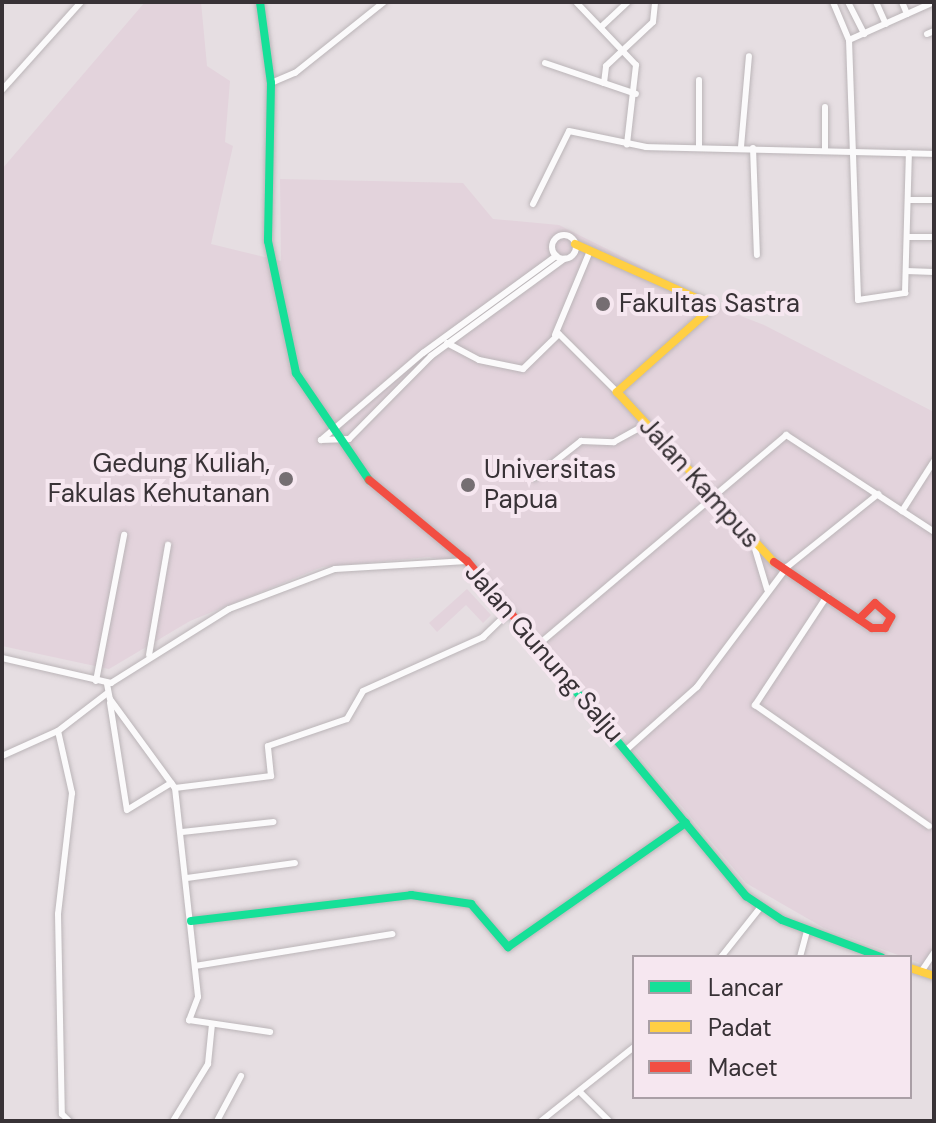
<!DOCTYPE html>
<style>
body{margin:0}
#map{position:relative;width:936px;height:1123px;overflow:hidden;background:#e6dee2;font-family:"DM Sans",sans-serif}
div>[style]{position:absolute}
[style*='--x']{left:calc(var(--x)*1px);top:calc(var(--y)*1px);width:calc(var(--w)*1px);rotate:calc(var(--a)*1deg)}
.built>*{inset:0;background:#e3d3dc}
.roads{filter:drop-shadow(0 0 2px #bbb5b8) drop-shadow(0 0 2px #bbb5b8)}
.street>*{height:6px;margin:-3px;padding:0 3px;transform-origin:3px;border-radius:3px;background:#fbfafb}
.street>.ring{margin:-3px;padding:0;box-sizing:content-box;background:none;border:6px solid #fbfafb;border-radius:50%}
.fast>*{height:8px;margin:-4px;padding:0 4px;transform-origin:4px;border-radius:4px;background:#16e098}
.slow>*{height:8px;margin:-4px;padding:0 4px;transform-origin:4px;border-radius:4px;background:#ffcf43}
.jam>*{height:8px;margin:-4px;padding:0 4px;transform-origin:4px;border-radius:4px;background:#f24e42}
.dots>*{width:22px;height:22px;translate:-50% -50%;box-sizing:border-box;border:4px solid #f6e7f0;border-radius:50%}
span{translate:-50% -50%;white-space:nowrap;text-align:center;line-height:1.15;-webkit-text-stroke:8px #f6e7f0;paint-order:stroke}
.poi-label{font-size:26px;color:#383236}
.left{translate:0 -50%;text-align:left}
.right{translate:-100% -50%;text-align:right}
.street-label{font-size:26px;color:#383236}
.frame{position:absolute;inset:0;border:4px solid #383236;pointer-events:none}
.legend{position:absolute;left:632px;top:955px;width:280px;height:144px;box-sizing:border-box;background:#f6e7f0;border:2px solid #aa9fa6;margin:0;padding:10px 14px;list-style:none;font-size:24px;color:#383236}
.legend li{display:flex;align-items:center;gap:16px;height:40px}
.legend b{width:40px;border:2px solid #aa9fa6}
</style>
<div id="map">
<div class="built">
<i style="clip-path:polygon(145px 2px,201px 2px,207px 66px,230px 81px,225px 142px,233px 146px,211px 244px,281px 261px,280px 179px,463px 183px,493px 219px,559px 225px,653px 272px,656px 283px,764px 325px,934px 412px,931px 967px,824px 928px,746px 883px,482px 568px,429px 557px,322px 567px,190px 621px,109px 669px,2px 646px,2px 169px)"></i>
<i style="clip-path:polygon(467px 589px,491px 615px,483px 623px,466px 605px,437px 632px,429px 623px)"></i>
</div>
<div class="roads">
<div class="street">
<i style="--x:576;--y:2;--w:87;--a:46.4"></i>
<i style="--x:636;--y:65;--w:80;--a:96.5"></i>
<i style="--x:833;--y:2;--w:41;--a:67.2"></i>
<i style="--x:849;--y:40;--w:260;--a:88"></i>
<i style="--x:858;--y:300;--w:48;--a:-8.5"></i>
<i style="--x:905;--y:293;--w:140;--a:-88.4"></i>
<i style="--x:848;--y:2;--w:36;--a:63"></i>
<i style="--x:876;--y:2;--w:24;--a:66"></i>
<i style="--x:902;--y:2;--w:13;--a:67"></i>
<i style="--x:601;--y:27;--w:37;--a:-43"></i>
<i style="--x:927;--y:34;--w:8;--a:-23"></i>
<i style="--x:849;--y:40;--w:93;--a:-24.1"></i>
<i style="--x:545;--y:63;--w:96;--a:18.8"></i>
<i style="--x:699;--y:80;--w:67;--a:90"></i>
<i style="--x:271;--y:83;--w:26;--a:-23"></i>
<i style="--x:295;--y:73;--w:114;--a:-38.6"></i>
<i style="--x:604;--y:83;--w:17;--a:-83"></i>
<i style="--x:606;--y:66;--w:64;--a:-43.1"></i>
<i style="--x:653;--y:22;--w:20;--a:-84"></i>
<i style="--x:2;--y:90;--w:118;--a:-48.1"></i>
<i style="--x:825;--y:107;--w:43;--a:90"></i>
<i style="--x:741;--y:147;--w:91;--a:-85"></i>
<i style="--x:753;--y:148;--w:107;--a:87.9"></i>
<i style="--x:908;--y:200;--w:26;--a:0"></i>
<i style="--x:533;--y:204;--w:81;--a:-63.7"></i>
<i style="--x:569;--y:131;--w:79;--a:11.7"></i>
<i style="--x:646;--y:147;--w:288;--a:1.4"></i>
<i class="ring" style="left:552px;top:235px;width:18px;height:18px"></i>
<i style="--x:907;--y:237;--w:27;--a:0"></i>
<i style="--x:906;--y:271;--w:28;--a:2"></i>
<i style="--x:555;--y:335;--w:91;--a:-67.4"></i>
<i style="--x:447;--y:343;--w:36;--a:28"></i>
<i style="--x:479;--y:360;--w:45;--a:11.6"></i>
<i style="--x:523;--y:369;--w:50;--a:-44.2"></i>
<i style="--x:559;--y:334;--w:82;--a:45"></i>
<i style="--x:321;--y:440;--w:28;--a:-2"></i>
<i style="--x:349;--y:439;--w:117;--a:-45.3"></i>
<i style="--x:431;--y:356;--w:165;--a:-36.1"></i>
<i style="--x:321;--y:440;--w:134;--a:-40.5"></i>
<i style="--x:423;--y:353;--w:165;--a:-36.1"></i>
<i style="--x:534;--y:478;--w:60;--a:-38.2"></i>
<i style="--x:581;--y:441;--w:33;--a:2"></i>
<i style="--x:614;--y:442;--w:35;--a:-29"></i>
<i style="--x:902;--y:511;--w:59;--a:-57.4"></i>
<i style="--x:755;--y:549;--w:42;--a:73.3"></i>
<i style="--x:827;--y:596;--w:131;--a:123.4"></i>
<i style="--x:755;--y:705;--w:212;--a:34.8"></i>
<i style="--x:539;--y:644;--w:324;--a:-40.2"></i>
<i style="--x:786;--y:435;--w:177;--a:33.2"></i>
<i style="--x:149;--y:655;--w:112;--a:-80.2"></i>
<i style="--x:2;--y:658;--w:112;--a:12.9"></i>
<i style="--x:111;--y:683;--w:139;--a:-32.1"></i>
<i style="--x:229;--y:609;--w:113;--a:-20.7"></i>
<i style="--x:335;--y:569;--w:132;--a:-3.5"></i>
<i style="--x:96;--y:681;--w:149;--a:-79.1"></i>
<i style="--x:107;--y:684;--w:15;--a:79"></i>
<i style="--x:110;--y:699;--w:110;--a:53.9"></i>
<i style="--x:175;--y:788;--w:210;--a:83.7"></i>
<i style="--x:198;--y:997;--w:25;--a:111"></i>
<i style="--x:189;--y:1020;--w:82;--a:8.4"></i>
<i style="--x:110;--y:703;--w:108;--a:81"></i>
<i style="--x:127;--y:810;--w:52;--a:-31.5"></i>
<i style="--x:58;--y:731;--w:64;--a:77.3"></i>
<i style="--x:72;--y:793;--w:122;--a:96.6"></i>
<i style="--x:58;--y:914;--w:200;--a:88.9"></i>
<i style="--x:62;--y:1114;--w:10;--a:45"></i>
<i style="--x:626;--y:750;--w:95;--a:-41.6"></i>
<i style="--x:697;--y:687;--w:150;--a:-53.1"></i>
<i style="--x:787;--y:567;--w:117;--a:-38.7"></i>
<i style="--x:2;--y:756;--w:61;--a:-24.1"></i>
<i style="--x:58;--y:731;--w:61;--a:-37.6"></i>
<i style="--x:175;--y:788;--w:97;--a:-7.1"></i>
<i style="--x:271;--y:776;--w:30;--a:-96"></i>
<i style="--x:268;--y:746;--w:83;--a:-18.9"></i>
<i style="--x:347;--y:719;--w:32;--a:-60"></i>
<i style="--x:363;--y:691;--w:132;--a:-24.2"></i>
<i style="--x:483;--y:637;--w:37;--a:-44"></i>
<i style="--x:182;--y:832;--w:92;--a:-6.3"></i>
<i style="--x:187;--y:878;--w:109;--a:-7.9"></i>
<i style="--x:721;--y:957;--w:63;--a:-51.5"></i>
<i style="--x:800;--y:957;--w:28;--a:-75"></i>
<i style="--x:195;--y:966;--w:200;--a:-9.2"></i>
<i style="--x:921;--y:972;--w:23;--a:-56"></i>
<i style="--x:580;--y:1092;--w:41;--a:45"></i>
<i style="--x:173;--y:1121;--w:67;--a:-58.4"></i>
<i style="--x:208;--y:1064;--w:40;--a:-84.3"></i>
<i style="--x:217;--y:1121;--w:51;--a:-61.9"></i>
<i style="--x:541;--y:1121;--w:119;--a:-38.5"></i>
</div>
<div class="fast">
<i style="--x:260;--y:2;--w:82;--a:82.3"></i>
<i style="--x:271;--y:83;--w:158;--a:91.1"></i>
<i style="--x:268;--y:241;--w:135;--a:78"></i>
<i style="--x:296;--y:373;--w:130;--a:55.7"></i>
<i style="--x:545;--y:654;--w:315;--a:50.3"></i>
<i style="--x:746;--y:896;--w:43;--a:33.7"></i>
<i style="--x:782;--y:920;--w:106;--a:20.5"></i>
<i style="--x:191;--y:921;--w:222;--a:-6.7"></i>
<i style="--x:411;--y:895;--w:61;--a:8.5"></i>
<i style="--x:471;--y:904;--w:57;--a:49.3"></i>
<i style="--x:508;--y:947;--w:217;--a:-34.9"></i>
</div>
<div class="slow">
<i style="--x:575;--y:244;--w:152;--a:24"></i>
<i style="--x:714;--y:306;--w:130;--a:138.4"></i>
<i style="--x:617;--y:392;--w:231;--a:47.3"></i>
<i style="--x:910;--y:968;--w:25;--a:18"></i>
</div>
<div class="jam">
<i style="--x:369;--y:480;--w:127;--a:39.6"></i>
<i style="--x:467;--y:561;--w:121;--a:50"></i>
<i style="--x:774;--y:562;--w:118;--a:34"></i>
<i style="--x:872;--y:628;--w:13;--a:0"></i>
<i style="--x:885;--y:628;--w:13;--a:-61"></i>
<i style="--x:891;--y:617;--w:21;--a:-139"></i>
<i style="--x:875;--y:603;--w:23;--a:135"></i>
</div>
</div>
<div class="dots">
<i style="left:603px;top:304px;background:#756e72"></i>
<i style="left:286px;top:479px;background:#756e72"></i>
<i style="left:468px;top:485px;background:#756e72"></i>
</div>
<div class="poi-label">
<span class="left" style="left:619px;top:304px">Fakultas Sastra</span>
<span class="right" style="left:270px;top:479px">Gedung Kuliah,<br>Fakulas Kehutanan</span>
<span class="left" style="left:484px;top:485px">Universitas<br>Papua</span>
</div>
<div class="street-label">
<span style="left:699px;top:483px;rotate:48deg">Jalan Kampus</span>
<span style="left:544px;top:653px;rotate:49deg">Jalan Gunung Salju</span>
</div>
<div class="frame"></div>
<ul class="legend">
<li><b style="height:10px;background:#16e098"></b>Lancar</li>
<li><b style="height:10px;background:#ffcf43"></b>Padat</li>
<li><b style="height:10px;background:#f24e42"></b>Macet</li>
</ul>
</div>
